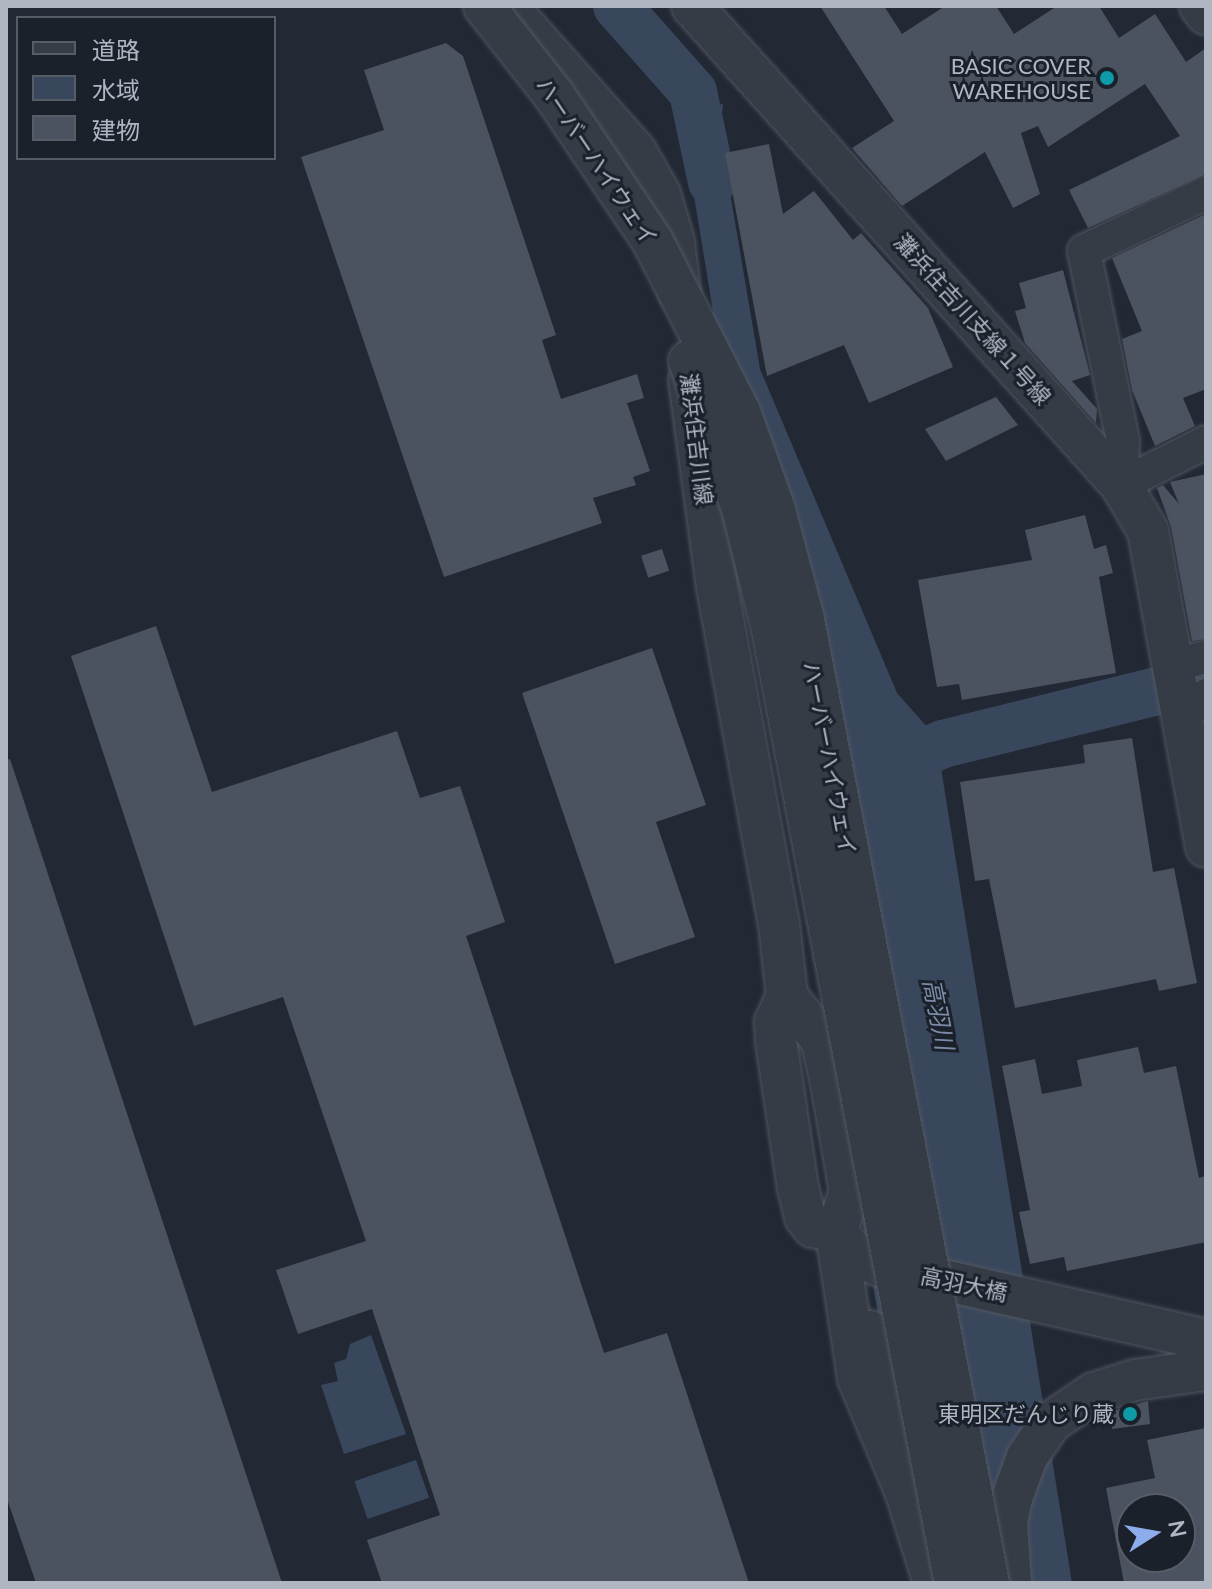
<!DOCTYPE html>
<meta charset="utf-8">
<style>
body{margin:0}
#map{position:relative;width:1212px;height:1589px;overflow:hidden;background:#222935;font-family:Lato,"Noto Sans JP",sans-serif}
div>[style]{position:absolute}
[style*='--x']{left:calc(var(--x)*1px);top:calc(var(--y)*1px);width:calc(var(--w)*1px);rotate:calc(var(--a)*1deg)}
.water>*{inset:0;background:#39475d;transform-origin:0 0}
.river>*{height:48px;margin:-24px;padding:0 24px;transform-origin:24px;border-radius:24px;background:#39475d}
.building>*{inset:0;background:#4b5361;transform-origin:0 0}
.roads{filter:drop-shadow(0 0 2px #505660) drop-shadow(0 0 2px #505660)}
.minor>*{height:32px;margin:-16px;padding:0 16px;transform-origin:16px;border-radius:16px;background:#363c46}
.tertiary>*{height:40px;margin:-20px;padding:0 20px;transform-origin:20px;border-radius:20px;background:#363c46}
.bridges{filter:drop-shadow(0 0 2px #505660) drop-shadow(0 0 2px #505660)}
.tertiary-bridge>*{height:40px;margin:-20px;padding:0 20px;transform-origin:20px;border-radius:20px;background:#363c46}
.dots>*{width:22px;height:22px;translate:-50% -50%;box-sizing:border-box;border:4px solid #1b212a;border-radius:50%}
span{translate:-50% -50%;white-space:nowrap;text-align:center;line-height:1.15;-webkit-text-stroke:6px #1b212a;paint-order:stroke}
.poi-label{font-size:22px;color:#b0b6c2}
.right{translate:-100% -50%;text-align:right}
.street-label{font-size:22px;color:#b0b6c2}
.water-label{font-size:24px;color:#7c8ca8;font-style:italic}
.frame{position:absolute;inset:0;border:8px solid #b0b6c2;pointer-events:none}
.legend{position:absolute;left:16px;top:16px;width:260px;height:144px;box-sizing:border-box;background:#1b212a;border:2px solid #575d67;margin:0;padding:10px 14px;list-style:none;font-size:24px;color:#b0b6c2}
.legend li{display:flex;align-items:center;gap:16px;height:40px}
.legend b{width:40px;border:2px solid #575d67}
.north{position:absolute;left:1116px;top:1493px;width:80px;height:80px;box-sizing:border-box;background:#1b212a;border:2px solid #575d67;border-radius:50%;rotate:79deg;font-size:22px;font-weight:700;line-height:32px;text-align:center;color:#b0b6c2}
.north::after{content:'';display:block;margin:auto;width:28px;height:36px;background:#8caceb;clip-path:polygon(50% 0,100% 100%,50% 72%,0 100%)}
</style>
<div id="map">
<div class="water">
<i style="clip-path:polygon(723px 103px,720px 134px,760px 369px,897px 693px,936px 737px,1072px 1583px,922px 1583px,683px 129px)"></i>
<i style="clip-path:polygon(371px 1335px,406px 1434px,344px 1454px,321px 1385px,338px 1381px,334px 1363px,346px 1359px,350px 1344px)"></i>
<i style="left:416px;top:1460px;width:40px;height:65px;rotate:71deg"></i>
</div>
<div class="river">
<i style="--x:617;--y:6;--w:115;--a:48.5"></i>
<i style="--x:693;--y:92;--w:92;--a:78.1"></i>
<i style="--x:892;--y:767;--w:56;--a:-24.3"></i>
<i style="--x:943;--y:744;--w:271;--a:-13.9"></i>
</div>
<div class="building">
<i style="clip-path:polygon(820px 6px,884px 6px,902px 34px,945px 6px,996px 6px,1014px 34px,1057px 6px,1099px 6px,1119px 38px,1155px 14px,1186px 62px,1206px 48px,1206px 174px,1088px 228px,1069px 190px,1180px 136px,1145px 84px,1048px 147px,1038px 126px,1021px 133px,1040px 194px,1013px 208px,985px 152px,902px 206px,852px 148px,894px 121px)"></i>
<i style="clip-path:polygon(446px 43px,463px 56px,556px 335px,542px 340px,561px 399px,637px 374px,644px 398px,627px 403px,650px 471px,633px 477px,636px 485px,593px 498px,602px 523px,444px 577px,301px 157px,384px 130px,364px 70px)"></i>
<i style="clip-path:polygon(769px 144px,783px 214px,814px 191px,853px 240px,861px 233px,928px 308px,953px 367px,869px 403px,844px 345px,767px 376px,725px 153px)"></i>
<i style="clip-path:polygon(1206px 214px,1206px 389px,1183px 398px,1195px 426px,1155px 446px,1132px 390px,1122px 339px,1142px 331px,1112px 258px)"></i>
<i style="clip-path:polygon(1063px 270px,1090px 375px,1072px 381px,1097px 409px,1096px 423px,1025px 343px,1015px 311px,1026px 308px,1019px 283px)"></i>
<i style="clip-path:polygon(996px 397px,1018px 425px,946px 461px,925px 429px)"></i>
<i style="clip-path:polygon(1206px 474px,1206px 639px,1192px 641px,1171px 527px,1157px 488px,1163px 485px,1179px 504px,1170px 482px)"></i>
<i style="clip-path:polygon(1085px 515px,1094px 549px,1106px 545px,1113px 573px,1099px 577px,1116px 673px,962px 700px,959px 684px,937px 687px,918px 580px,1032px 560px,1025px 530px)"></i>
<i style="left:662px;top:549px;width:23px;height:22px;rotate:72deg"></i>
<i style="clip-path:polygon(156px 626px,212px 792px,397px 731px,420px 798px,460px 786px,505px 922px,466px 936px,604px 1353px,667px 1333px,749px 1583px,382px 1583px,367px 1540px,440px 1515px,372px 1309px,298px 1334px,276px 1270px,366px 1241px,283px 997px,194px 1026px,71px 656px)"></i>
<i style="clip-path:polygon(652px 648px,706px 805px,656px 822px,695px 937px,615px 964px,522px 693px)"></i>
<i style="clip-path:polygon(1132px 738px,1153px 872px,1174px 868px,1197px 983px,1159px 991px,1156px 979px,1015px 1008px,989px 879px,975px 881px,960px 782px,1085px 763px,1083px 745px)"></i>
<i style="clip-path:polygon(10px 759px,282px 1583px,36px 1583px,6px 1496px,6px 760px)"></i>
<i style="clip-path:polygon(1138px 1047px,1144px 1073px,1176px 1066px,1199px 1178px,1206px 1176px,1206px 1242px,1067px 1271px,1064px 1257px,1030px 1264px,1019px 1212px,1030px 1210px,1002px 1066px,1035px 1059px,1042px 1094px,1082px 1086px,1077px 1060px)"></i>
<i style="clip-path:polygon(1148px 1401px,1150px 1424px,1112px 1429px,1110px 1412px)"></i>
<i style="clip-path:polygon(evenodd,1206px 1428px,1206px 1583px,1124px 1583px,1106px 1488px,1155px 1478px,1147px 1440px,1206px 1428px,1132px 1509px,1180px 1509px,1180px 1557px,1132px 1557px,1132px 1509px)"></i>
</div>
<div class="roads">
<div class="minor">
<i style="--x:1206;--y:193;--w:135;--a:154.6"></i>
<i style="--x:1084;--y:251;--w:194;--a:78.4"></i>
<i style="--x:1123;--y:441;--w:44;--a:92.6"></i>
<i style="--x:1121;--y:485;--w:95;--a:-26.8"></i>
<i style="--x:1172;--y:666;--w:35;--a:-15"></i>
<i style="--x:1182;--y:719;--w:34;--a:-45"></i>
</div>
<div class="tertiary">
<i style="--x:507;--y:6;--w:195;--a:48.5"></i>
<i style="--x:636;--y:152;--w:48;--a:60.3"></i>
<i style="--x:660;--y:194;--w:50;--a:73.7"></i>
<i style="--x:674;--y:242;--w:50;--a:83.2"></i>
<i style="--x:692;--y:6;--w:643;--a:48.15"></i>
<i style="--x:1121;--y:485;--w:53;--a:59.6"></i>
<i style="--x:1148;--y:531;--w:321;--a:79.6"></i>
<i style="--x:1200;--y:6;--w:10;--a:53"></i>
<i style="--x:689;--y:380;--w:209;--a:82.3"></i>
<i style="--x:717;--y:587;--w:343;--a:79.6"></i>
<i style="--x:779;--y:924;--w:72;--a:83.7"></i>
<i style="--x:787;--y:996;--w:57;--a:52.1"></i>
<i style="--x:822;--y:1041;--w:43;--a:77.9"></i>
<i style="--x:831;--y:1083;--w:111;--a:80.1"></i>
<i style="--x:850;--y:1192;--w:42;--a:109.3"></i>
<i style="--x:836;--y:1232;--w:148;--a:81.4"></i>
<i style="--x:858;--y:1378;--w:125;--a:67.3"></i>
<i style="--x:906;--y:1493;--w:94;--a:72.7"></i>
<i style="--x:787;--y:996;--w:29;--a:115"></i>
<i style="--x:775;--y:1022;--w:19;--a:87"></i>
<i style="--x:776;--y:1041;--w:149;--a:81.5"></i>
<i style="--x:798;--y:1188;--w:30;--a:76"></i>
<i style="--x:805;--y:1217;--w:13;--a:51"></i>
<i style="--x:813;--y:1227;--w:24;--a:12"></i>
<i style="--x:836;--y:1232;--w:28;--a:48"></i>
<i style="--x:855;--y:1253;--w:25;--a:29"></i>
<i style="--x:877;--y:1265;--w:337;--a:12.8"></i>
<i style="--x:870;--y:1331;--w:42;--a:72"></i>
<i style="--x:883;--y:1371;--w:90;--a:62.9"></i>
<i style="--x:1011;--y:1583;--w:60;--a:-93.8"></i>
<i style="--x:1007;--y:1523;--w:25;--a:-79"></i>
<i style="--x:1012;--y:1498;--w:44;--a:-69.9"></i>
<i style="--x:1027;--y:1457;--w:42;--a:-55.6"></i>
<i style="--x:1051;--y:1422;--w:52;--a:-34"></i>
<i style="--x:1094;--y:1393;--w:43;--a:-17.6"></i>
<i style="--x:1135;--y:1380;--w:72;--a:-8"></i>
</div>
</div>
<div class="bridges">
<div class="tertiary-bridge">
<i style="--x:484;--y:6;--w:113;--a:51.8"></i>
<i style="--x:554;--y:95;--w:177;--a:56"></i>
<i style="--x:653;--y:242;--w:191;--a:62.9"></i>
<i style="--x:740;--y:412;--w:104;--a:70.3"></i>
<i style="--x:775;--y:510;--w:114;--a:75.2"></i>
<i style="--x:804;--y:620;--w:981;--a:79.13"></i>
<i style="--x:689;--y:361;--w:156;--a:70.2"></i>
<i style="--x:742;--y:508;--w:121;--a:76.1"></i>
<i style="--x:771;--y:625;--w:976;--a:79.13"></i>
</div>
</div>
<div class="dots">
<i style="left:1107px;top:78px;background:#0f9aa8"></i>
<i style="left:1130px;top:1414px;background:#0f9aa8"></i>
</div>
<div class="poi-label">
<span class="right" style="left:1091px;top:78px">BASIC COVER<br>WAREHOUSE</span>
<span class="right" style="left:1114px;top:1414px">東明区だんじり蔵</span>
</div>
<div class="street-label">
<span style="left:597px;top:161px;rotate:56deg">ハーバーハイウェイ</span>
<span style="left:973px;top:319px;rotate:48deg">灘浜住吉川支線１号線</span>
<span style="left:697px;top:439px;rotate:83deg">灘浜住吉川線</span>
<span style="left:830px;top:758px;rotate:79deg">ハーバーハイウェイ</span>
<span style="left:964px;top:1284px;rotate:12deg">高羽大橋</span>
</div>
<div class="water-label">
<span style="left:939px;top:1014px;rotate:79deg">高羽川</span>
</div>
<div class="frame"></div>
<ul class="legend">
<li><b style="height:10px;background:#363c46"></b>道路</li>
<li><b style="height:22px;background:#39475d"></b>水域</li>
<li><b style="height:22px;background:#4b5361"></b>建物</li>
</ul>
<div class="north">N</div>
</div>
